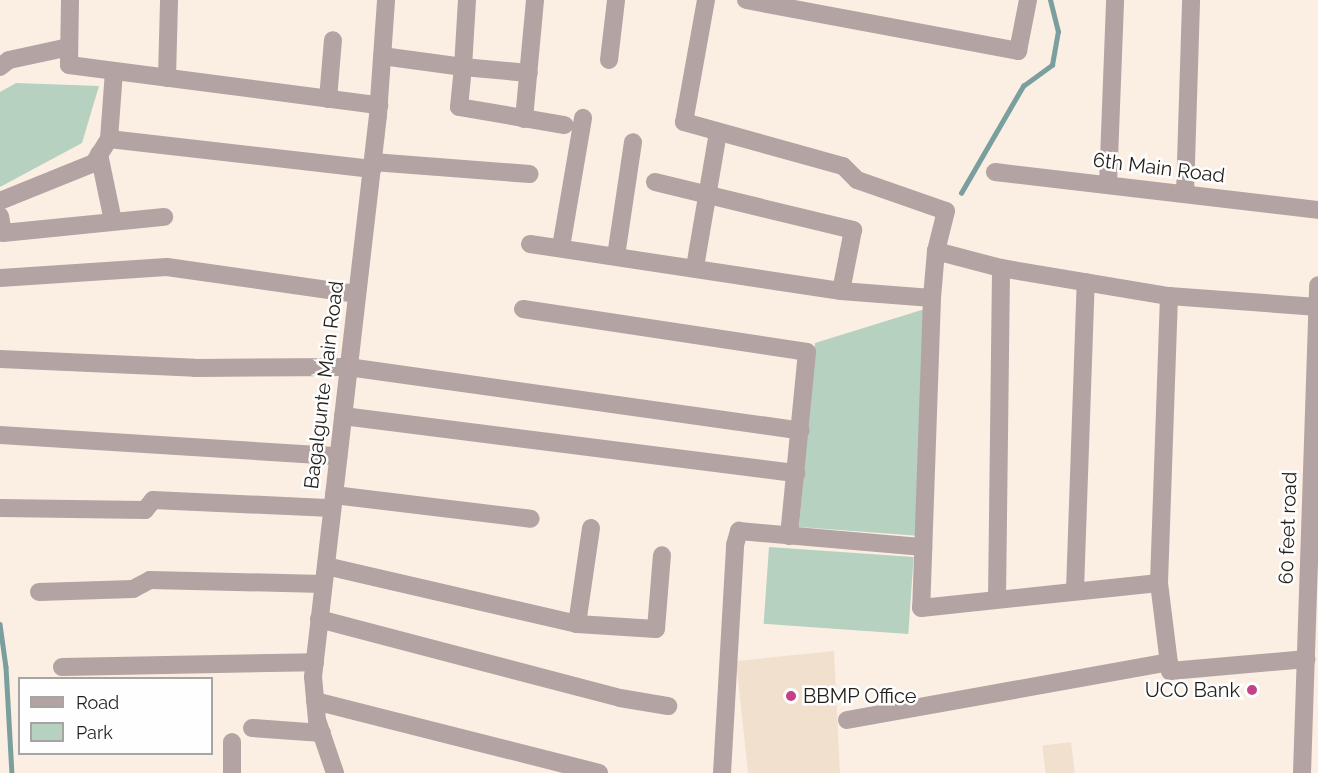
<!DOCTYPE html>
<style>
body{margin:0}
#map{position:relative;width:1318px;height:773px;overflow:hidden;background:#fbefe3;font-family:Raleway,sans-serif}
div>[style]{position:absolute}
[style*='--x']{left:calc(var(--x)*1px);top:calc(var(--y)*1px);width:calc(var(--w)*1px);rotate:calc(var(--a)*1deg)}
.commercial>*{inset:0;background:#f2e0cf;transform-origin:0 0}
.green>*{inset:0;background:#b7d1c0;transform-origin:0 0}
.stream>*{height:4.5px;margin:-2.25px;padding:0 2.25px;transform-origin:2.25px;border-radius:2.25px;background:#7b9f9f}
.minor>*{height:18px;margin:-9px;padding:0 9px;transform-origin:9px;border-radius:9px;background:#b3a3a2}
.dots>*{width:16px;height:16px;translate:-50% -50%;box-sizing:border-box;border:3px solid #fefefe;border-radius:50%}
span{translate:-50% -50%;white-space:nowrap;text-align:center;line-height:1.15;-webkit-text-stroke:5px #fefefe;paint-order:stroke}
.street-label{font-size:20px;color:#231f1b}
.poi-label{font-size:20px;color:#231f1b}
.right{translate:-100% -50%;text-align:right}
.left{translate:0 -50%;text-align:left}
.legend{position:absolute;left:18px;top:677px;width:195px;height:78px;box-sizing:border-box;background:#fefefe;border:2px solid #a6a5a3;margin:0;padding:8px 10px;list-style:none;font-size:18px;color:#231f1b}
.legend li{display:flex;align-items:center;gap:12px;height:30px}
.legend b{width:30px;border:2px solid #a6a5a3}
</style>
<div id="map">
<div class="commercial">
<i style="clip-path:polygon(834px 651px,840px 773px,748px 773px,736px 661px)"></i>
<i style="left:1071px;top:742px;width:31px;height:29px;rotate:83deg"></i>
</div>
<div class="green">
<i style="clip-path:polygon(16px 83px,99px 86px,82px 143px,0 187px,0 92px)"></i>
<i style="clip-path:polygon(928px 308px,920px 536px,799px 527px,815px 343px)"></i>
<i style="left:769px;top:547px;width:145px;height:77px;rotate:4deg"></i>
</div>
<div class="stream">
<i style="--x:961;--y:193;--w:124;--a:-59.9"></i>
<i style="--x:1023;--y:86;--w:36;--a:-36"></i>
<i style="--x:1052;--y:65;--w:34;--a:-80"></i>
<i style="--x:1058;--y:32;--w:33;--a:-104"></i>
<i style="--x:0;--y:624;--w:43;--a:82.1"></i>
<i style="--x:6;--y:667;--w:106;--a:86.8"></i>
</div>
<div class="minor">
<i style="--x:70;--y:0;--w:65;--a:90.9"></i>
<i style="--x:69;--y:65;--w:313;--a:7.4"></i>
<i style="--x:467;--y:0;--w:67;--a:93.4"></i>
<i style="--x:463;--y:67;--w:66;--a:5.2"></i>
<i style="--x:706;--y:0;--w:124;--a:100.2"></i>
<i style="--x:684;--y:122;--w:165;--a:15.5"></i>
<i style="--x:843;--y:166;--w:20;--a:45"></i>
<i style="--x:857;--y:180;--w:94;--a:19.2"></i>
<i style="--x:946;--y:211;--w:41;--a:104"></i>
<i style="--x:936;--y:251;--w:47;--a:94.9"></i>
<i style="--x:932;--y:298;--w:310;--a:92"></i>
<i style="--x:921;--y:608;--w:239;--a:-6"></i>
<i style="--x:746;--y:0;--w:277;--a:10.6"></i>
<i style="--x:1018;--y:51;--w:52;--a:-78.9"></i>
<i style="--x:382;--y:56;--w:82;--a:7.7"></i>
<i style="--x:463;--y:67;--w:40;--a:95.7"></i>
<i style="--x:459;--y:107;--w:107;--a:9.7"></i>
<i style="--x:609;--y:60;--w:60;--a:-83.3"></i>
<i style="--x:0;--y:67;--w:11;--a:-38"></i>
<i style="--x:9;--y:60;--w:61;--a:-12.2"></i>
<i style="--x:114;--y:71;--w:68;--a:94.2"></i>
<i style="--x:109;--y:139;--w:265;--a:6.5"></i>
<i style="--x:167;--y:78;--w:78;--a:-88.5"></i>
<i style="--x:328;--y:99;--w:59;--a:-85.2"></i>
<i style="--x:524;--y:119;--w:120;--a:-84.7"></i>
<i style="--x:99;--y:154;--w:68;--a:78.2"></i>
<i style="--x:373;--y:162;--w:157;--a:4.4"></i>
<i style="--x:995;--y:172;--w:325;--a:6.7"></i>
<i style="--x:655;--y:182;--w:204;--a:13.6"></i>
<i style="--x:853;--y:230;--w:62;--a:101.1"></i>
<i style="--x:1108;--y:185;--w:185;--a:-87.8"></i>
<i style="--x:1185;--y:194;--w:194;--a:-88.2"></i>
<i style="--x:0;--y:201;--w:101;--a:-22"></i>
<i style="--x:94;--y:163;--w:28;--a:-58"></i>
<i style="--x:0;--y:216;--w:17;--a:80"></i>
<i style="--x:3;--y:233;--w:162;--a:-5.7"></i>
<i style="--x:530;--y:244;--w:315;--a:8.6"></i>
<i style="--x:841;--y:291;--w:91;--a:4.4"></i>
<i style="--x:561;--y:247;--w:131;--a:-80.3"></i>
<i style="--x:936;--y:251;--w:67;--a:14.7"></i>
<i style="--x:1001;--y:268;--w:170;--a:9.5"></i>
<i style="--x:1169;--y:296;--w:149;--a:4.2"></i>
<i style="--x:616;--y:256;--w:115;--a:-81.5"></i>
<i style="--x:695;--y:267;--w:137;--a:-80.3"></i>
<i style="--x:0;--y:278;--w:167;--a:-3.8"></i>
<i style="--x:167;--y:267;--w:192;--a:8.1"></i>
<i style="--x:1169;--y:296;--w:287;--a:92"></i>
<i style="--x:1159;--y:583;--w:89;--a:82.9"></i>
<i style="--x:1170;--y:671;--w:137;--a:-5"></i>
<i style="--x:523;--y:309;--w:287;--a:8.6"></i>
<i style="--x:807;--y:352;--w:185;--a:95.6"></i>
<i style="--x:0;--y:359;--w:195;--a:2.6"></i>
<i style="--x:195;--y:368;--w:153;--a:-0.4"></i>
<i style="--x:348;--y:367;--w:457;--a:8"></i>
<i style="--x:343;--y:416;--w:457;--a:7.2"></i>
<i style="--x:0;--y:435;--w:339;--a:3.6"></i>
<i style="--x:334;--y:495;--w:198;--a:6.9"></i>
<i style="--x:0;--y:508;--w:145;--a:0.8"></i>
<i style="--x:145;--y:510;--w:13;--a:-51"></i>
<i style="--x:153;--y:500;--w:179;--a:2.6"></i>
<i style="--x:326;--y:566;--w:258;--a:13"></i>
<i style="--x:577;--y:624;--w:97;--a:-81.7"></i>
<i style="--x:1075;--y:590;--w:308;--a:-88"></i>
<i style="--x:39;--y:592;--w:94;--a:-1.8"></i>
<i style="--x:133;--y:589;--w:19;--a:-28"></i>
<i style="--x:150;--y:580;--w:173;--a:1.3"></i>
<i style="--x:997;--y:599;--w:331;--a:-89.3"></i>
<i style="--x:319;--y:619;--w:311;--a:14.7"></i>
<i style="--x:620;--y:698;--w:49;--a:9.5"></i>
<i style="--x:577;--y:624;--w:79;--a:3.6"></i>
<i style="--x:656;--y:629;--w:74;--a:-85.4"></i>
<i style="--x:62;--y:667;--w:253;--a:-1.1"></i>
<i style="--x:315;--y:701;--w:293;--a:14.2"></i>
<i style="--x:847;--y:720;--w:327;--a:-10.2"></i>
<i style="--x:252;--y:728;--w:70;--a:4.1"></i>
<i style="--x:232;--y:773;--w:31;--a:-90"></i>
<i style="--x:335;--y:773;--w:56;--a:-108.8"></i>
<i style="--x:317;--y:720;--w:43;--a:-95.3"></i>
<i style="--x:313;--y:677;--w:566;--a:-83.4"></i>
<i style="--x:378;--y:115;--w:115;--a:-86"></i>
<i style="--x:722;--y:773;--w:228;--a:-86.7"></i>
<i style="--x:735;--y:545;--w:15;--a:-74"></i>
<i style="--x:739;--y:531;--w:185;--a:5"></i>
<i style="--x:1302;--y:773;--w:488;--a:-88.1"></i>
</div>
<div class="dots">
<i style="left:1252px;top:690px;background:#c44187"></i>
<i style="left:791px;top:696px;background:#c44187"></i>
</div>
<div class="street-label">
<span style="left:1159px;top:168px;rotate:7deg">6th Main Road</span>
<span style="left:324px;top:385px;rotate:-83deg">Bagalgunte Main Road</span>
<span style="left:1288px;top:528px;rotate:-88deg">60 feet road</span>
</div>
<div class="poi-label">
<span class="right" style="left:1240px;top:690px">UCO Bank</span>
<span class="left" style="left:803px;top:696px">BBMP Office</span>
</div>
<ul class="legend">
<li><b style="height:8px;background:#b3a3a2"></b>Road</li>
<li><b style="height:16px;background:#b7d1c0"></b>Park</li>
</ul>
</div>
